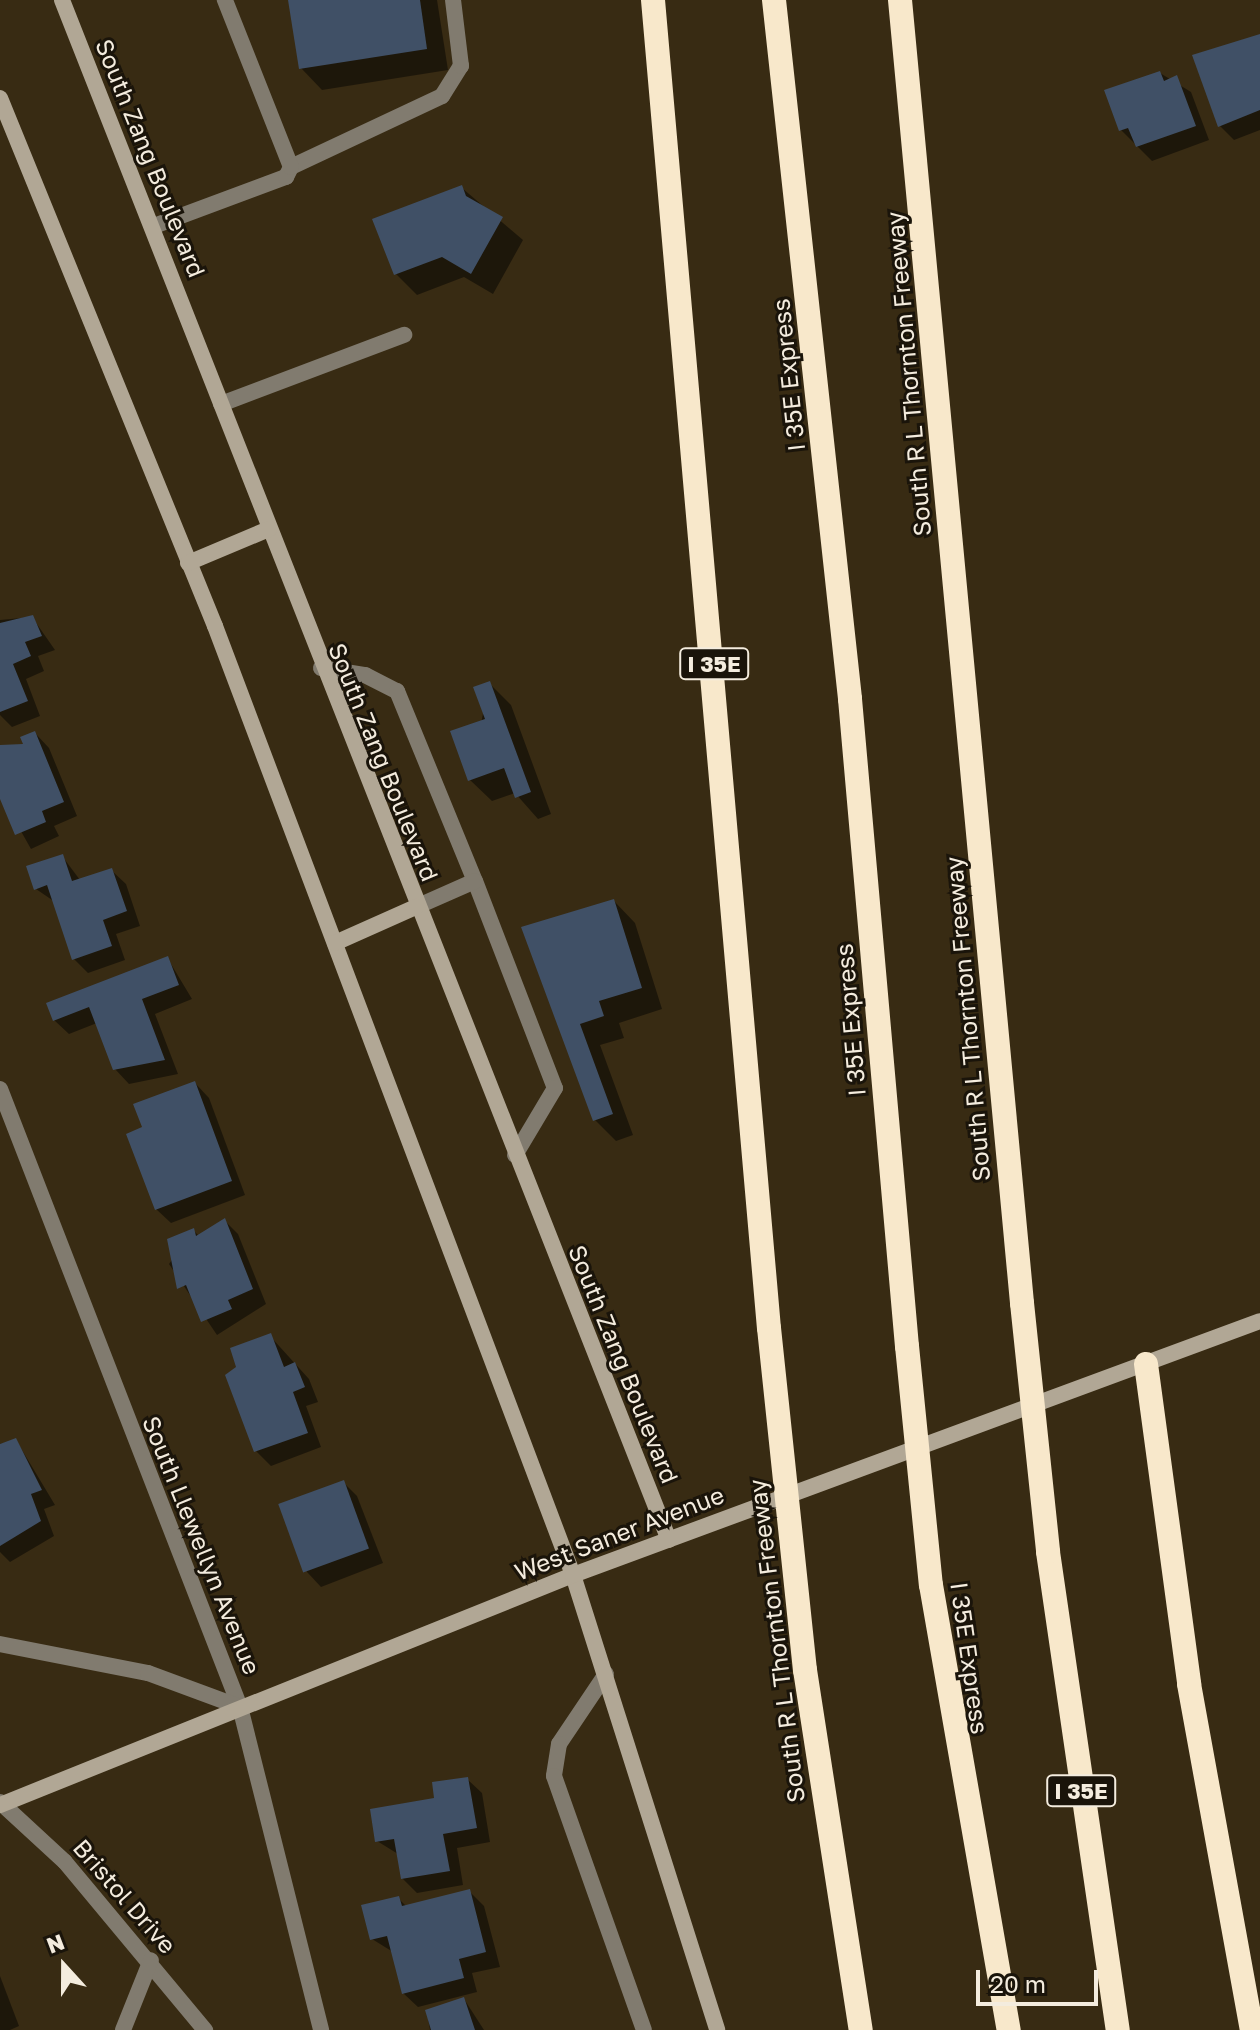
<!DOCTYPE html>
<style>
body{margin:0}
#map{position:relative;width:1260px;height:2030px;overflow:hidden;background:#382b13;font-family:"Golos Text",sans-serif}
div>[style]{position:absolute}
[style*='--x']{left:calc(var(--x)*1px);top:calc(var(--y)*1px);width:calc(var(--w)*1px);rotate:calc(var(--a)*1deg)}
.shadow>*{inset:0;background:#0007}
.building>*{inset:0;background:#405066;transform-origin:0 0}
.lane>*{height:16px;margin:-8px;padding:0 8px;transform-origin:8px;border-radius:8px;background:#817b6f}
.street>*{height:16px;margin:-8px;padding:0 8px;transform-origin:8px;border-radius:8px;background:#817b6f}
.secondary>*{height:16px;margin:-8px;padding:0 8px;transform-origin:8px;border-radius:8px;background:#b1a795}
.highway>*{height:24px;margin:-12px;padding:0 12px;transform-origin:12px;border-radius:12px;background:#f8e8cb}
.highway-bridge>*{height:24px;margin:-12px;padding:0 12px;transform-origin:12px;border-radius:12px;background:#f8e8cb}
span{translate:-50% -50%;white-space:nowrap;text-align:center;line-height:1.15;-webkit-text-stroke:6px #1a140a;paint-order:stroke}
.shield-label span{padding:2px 6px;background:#1a140a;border:2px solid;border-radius:6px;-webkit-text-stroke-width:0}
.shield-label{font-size:22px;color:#f4ecde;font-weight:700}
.street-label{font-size:24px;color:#f4ecde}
.north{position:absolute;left:24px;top:1926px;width:80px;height:80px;-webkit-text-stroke:6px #1a140a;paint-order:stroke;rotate:339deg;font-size:22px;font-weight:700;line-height:32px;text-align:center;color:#f4ecde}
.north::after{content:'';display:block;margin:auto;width:28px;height:36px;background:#f4ecde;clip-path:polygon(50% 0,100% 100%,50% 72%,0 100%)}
.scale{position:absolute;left:976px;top:1970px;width:122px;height:36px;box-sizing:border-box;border:4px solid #f4ecde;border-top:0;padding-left:10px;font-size:24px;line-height:28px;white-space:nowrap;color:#f4ecde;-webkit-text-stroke:6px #1a140a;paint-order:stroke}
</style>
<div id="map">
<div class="shadow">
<i style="clip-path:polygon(290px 0,437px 0,448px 70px,322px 90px,301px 68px)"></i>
<i style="clip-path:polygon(1260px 36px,1260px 130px,1234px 140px,1220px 126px)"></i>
<i style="clip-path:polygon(1160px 73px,1191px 92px,1209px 140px,1152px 161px,1121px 130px)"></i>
<i style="clip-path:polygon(462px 188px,523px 240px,493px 294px,464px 277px,417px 295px,396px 274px)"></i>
<i style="clip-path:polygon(32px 617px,55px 650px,38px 656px,44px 671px,26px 679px,40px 716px,12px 727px,0 715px,0 620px)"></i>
<i style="clip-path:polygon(489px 683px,511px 705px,551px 814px,538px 819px,515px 793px,492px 801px,470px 780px)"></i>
<i style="clip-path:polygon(35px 733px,49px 748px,77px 816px,54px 826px,59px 836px,31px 849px,0 794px,0 747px,25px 746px)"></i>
<i style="clip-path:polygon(62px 856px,80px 880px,111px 870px,126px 884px,140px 926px,116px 934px,125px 960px,88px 973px,74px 959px,55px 902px,36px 889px)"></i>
<i style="clip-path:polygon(614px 901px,635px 923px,662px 1009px,619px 1023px,624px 1038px,600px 1045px,633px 1135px,616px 1141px,594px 1119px,524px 929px)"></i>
<i style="clip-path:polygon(168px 959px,192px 999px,155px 1014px,178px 1074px,129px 1084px,115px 1069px,97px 1023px,69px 1034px,54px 1020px)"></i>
<i style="clip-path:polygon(195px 1083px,209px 1098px,245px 1195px,171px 1223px,156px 1209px)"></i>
<i style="clip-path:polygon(224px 1220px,238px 1234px,266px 1304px,217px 1335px,169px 1264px,193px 1230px,199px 1236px)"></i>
<i style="clip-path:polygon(270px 1336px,309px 1379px,318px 1402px,306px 1406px,321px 1447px,271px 1466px,256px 1451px)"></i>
<i style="clip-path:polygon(16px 1440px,55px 1505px,44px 1509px,54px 1536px,10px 1562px,0 1552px,0 1444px)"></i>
<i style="clip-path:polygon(343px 1482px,357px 1496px,383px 1563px,321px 1587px,307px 1572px,281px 1506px)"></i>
<i style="clip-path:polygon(467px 1779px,482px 1793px,490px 1842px,457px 1848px,463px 1885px,417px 1893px,402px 1878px,398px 1854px,377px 1841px)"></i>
<i style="clip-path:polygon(469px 1891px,484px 1906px,500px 1967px,472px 1973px,477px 1992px,418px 2007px,403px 1993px,393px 1952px,372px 1939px,398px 1898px,407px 1907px)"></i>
<i style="clip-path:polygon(0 1976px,19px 2026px,10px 2030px,0 2030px)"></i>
<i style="clip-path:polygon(464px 1999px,484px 2030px,430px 2030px,427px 2012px)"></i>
</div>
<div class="building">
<i style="clip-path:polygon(288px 0,420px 0,427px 49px,299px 69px)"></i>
<i style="clip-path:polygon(1260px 34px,1260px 110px,1218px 127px,1192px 55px)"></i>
<i style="clip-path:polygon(1160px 71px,1164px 81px,1177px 75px,1196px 126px,1136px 147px,1128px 128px,1119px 131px,1104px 90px)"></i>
<i style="clip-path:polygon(462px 185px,466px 196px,503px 217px,471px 274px,442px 257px,394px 275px,372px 219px)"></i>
<i style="clip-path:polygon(33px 615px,42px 636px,25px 642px,31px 656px,13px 664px,28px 701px,0 712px,0 623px)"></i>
<i style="clip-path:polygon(490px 681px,531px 792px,515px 798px,504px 768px,468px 781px,450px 731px,485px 719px,473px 687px)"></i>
<i style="clip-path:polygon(35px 731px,64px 802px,42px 811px,46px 822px,15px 835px,0 799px,0 745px,23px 744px,20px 737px)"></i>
<i style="clip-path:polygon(63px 854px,72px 881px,112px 868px,127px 911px,103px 920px,112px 946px,72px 960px,47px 885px,34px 890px,26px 866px)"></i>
<i style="clip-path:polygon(614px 899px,642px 988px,599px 1001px,604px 1016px,580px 1024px,613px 1114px,593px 1121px,521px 927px)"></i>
<i style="clip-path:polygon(168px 956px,179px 985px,142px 999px,165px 1060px,113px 1070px,89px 1007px,53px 1021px,46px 1003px)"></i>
<i style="clip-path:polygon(195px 1081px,232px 1181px,155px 1210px,126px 1134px,142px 1127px,133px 1104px)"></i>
<i style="clip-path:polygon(225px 1218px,253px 1289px,228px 1300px,232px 1309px,201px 1322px,186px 1285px,177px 1289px,167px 1239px,194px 1228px,196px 1236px)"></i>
<i style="clip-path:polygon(271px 1333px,284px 1367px,295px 1362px,305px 1387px,293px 1392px,308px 1433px,254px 1452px,225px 1375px,236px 1367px,230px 1348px)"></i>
<i style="clip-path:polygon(16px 1438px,42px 1490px,31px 1494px,41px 1521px,0 1546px,0 1444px)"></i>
<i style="left:344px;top:1480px;width:73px;height:70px;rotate:70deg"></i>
<i style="clip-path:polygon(468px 1777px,477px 1828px,443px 1834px,450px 1871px,401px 1879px,394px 1839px,375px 1842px,370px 1809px,434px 1798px,432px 1782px)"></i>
<i style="clip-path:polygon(470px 1889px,486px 1952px,459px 1959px,464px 1978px,402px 1994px,387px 1936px,370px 1940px,361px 1905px,399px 1896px,402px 1906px)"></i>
<i style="clip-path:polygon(464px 1997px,475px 2030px,431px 2030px,425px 2010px)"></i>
</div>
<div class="lane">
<i style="--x:291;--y:167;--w:167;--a:-25.2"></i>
<i style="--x:442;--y:96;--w:36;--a:-58"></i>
<i style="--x:461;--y:66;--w:66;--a:-96.9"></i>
<i style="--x:154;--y:226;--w:141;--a:-20.4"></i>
<i style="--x:286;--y:177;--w:11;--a:-63"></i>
<i style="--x:291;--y:167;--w:180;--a:-111.6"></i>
<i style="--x:221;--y:404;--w:196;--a:-20.7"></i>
<i style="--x:321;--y:668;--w:45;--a:9"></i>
<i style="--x:365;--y:675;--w:36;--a:27"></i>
<i style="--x:397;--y:691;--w:205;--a:67.7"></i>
<i style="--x:475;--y:881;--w:222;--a:68.9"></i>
<i style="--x:555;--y:1088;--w:78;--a:120.8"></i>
<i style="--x:416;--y:907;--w:64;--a:-23.8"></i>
<i style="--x:606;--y:1674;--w:84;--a:123.9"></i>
<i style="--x:559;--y:1744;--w:32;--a:99"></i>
<i style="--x:554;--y:1776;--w:269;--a:70.5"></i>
</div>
<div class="street">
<i style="--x:0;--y:1089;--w:663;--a:68.78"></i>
<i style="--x:240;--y:1707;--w:333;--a:75.9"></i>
<i style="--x:0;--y:1644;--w:151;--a:11.1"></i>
<i style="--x:148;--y:1673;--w:98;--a:20.3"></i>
<i style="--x:0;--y:1802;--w:88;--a:42.7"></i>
<i style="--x:65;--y:1862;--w:219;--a:50.2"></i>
<i style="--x:123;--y:2030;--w:75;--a:-68.2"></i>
</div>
<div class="secondary">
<i style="--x:62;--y:0;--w:1655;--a:68.49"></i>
<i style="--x:0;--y:98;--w:570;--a:67.84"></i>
<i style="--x:215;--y:626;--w:1014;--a:69.33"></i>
<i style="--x:573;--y:1575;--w:477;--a:72.4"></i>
<i style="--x:188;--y:563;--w:88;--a:-22.8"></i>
<i style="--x:335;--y:943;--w:89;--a:-24"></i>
<i style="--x:0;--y:1805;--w:617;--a:-21.87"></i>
<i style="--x:573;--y:1575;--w:732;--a:-20.29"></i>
</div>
<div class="highway">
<i style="--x:653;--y:0;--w:1333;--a:85.01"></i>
<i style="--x:774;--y:0;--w:703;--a:83.79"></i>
<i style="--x:850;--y:699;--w:650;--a:84.97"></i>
<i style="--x:900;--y:0;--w:1309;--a:84.65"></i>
<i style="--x:1146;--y:1364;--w:323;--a:82.3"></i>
<i style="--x:1189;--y:1684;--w:352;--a:79.7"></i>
<i style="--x:1048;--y:1552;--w:483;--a:81.7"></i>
<i style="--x:931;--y:1585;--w:452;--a:80.1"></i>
<i style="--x:805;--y:1670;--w:364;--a:81.2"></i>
</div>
<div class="highway-bridge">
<i style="--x:1022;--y:1303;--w:250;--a:84"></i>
<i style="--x:769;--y:1328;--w:344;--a:84"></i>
<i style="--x:907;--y:1346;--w:240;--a:84.3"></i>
</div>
<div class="shield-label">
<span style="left:714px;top:664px">I 35E</span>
<span style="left:1081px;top:1791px">I 35E</span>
</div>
<div class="street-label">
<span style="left:151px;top:158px;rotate:68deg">South Zang Boulevard</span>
<span style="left:908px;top:374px;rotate:-95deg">South R L Thornton Freeway</span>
<span style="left:788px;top:375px;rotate:-96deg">I 35E Express</span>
<span style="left:384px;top:762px;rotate:68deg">South Zang Boulevard</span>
<span style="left:967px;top:1019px;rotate:-95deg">South R L Thornton Freeway</span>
<span style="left:850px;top:1020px;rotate:-95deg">I 35E Express</span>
<span style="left:624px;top:1364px;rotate:68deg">South Zang Boulevard</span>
<span style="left:619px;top:1533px;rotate:-21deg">West Saner Avenue</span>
<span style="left:202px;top:1545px;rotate:68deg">South Llewellyn Avenue</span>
<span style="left:776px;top:1641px;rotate:-97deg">South R L Thornton Freeway</span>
<span style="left:970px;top:1658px;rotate:82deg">I 35E Express</span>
<span style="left:125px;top:1896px;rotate:49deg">Bristol Drive</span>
</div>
<div class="north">N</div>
<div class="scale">20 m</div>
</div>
